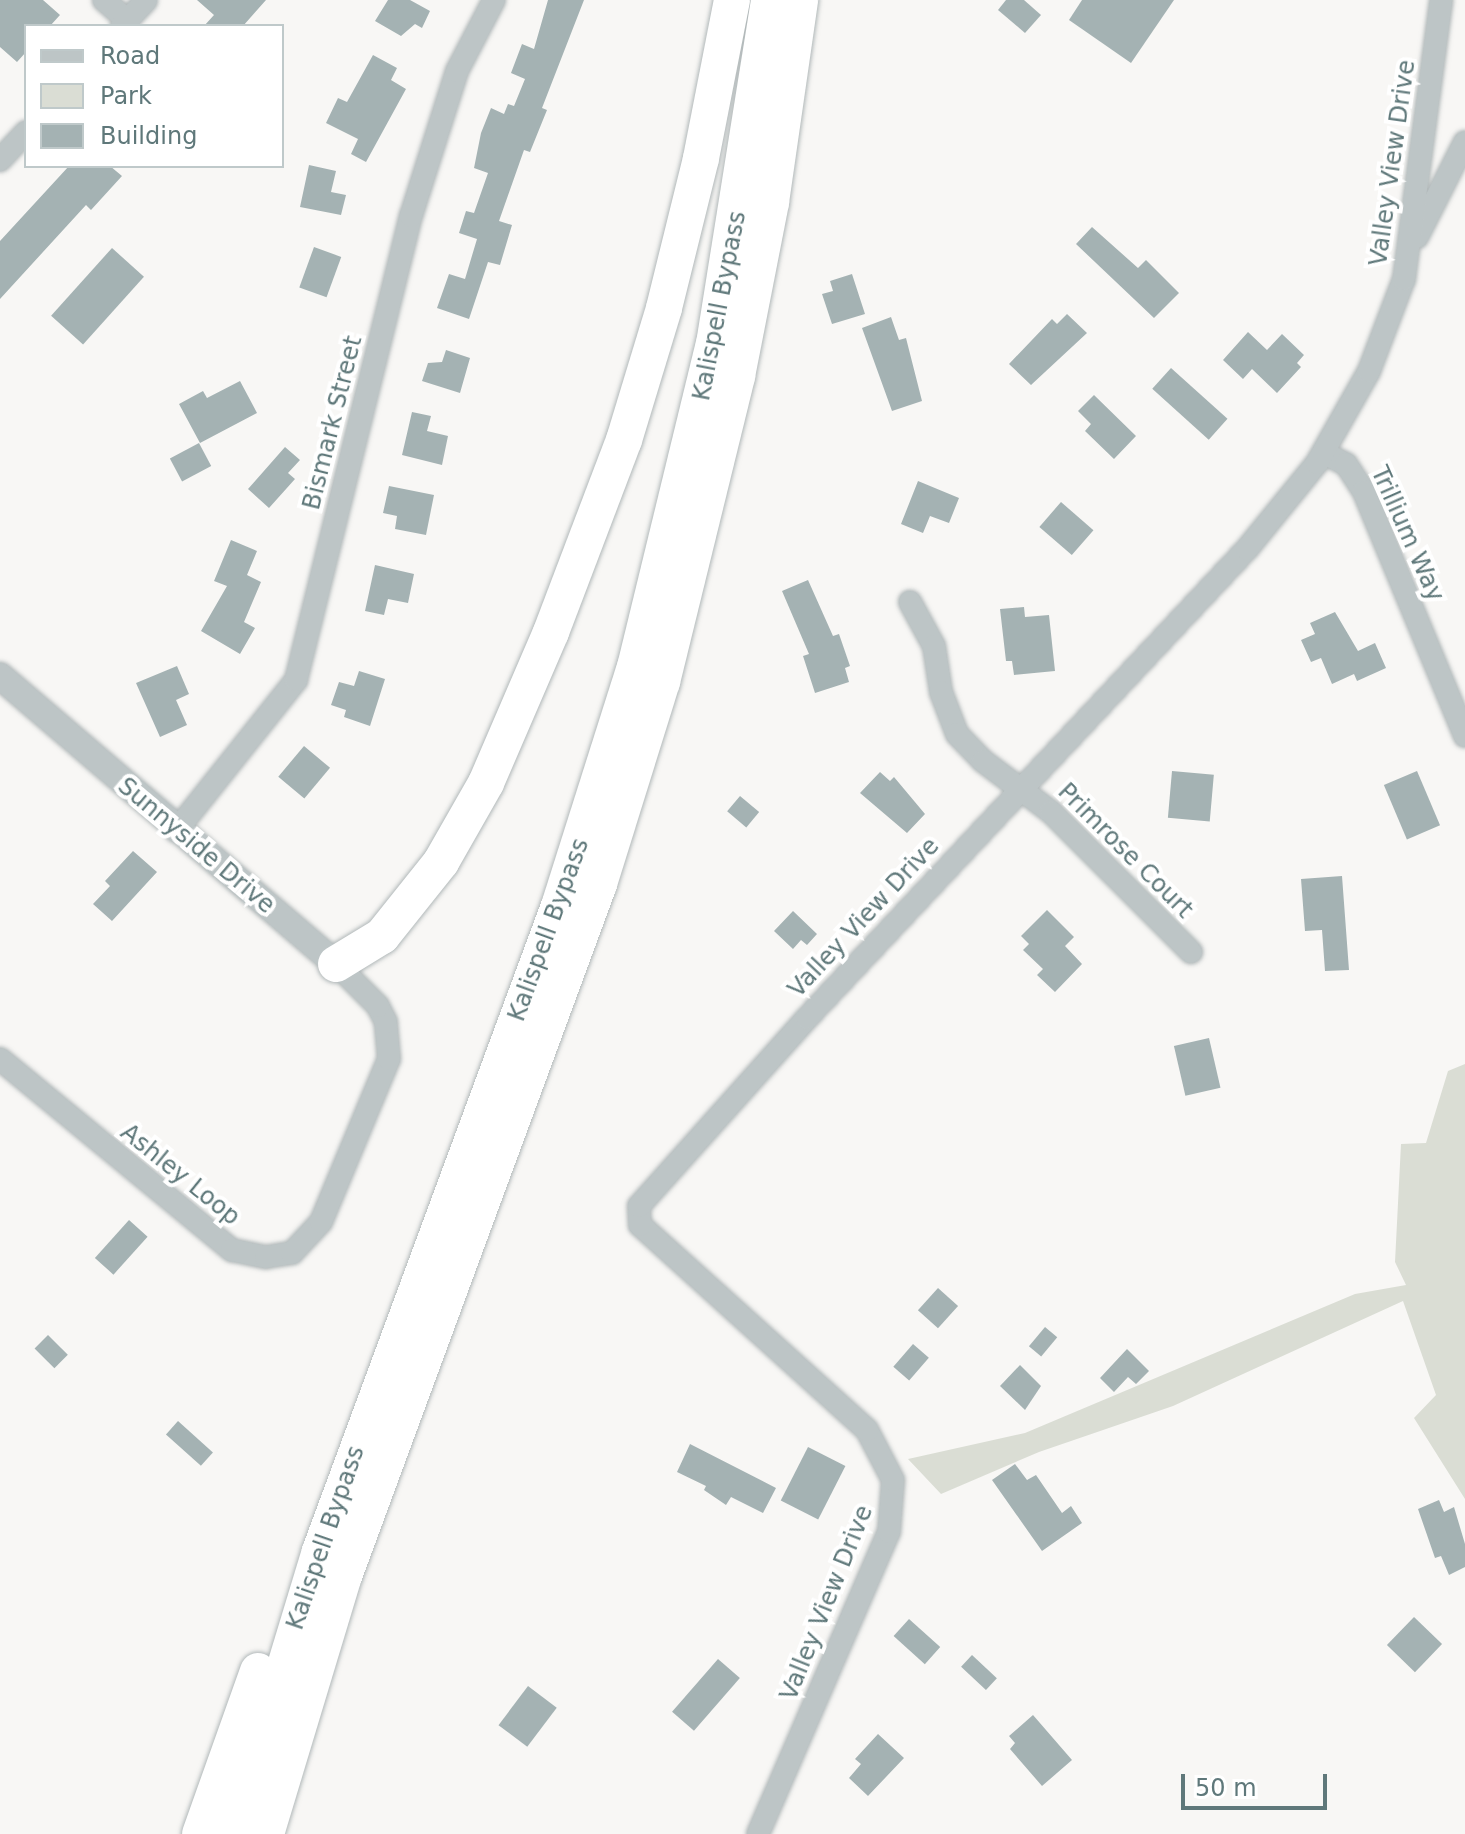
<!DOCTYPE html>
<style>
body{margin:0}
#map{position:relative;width:1465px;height:1834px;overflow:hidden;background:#f8f7f5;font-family:"DejaVu Sans",sans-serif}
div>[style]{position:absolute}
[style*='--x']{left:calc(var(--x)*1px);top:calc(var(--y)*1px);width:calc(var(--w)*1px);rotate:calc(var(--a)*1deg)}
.green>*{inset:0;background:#daddd4}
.building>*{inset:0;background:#a4b2b3;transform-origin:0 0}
.roads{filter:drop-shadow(0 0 2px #b1b8b9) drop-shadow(0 0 2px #b1b8b9)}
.minor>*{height:22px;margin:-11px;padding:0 11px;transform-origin:11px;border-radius:11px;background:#bdc5c6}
.tertiary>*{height:26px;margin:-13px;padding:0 13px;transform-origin:13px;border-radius:13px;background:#bdc5c6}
.trunk>*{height:36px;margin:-18px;padding:0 18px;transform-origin:18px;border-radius:18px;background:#fff}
span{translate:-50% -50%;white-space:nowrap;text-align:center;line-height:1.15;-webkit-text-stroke:8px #fff;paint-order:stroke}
.street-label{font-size:24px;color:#5f787a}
.legend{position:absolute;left:24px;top:24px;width:260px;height:144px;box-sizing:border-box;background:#fff;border:2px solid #bfc9ca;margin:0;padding:10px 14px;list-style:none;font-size:24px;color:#5f787a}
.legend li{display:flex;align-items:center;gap:16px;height:40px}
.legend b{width:40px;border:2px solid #bfc9ca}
.scale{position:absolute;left:1181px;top:1774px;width:146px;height:36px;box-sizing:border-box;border:4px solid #5f787a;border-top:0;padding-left:10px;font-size:24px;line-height:28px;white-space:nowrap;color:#5f787a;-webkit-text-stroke:6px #fff;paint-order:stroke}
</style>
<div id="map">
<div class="green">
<i style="clip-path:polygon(1465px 1064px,1465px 1499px,1414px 1418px,1436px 1395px,1403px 1301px,1173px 1406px,1039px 1452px,941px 1494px,908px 1459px,1025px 1433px,1355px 1294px,1406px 1285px,1395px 1262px,1401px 1144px,1426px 1143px,1448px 1071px)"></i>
</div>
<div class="building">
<i style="clip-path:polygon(0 0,43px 0,60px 15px,50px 26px,26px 26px,26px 52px,17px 62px,0 47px)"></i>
<i style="clip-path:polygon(197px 0,266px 0,243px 26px,204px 26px,214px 15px)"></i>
<i style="clip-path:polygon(388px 0,410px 0,430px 11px,422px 28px,415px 24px,401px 36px,375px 21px)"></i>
<i style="clip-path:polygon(548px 0,584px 0,542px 108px,547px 110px,530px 152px,524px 150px,499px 221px,512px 225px,500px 265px,488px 262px,469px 319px,437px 308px,449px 274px,465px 279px,477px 239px,459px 233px,466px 211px,474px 213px,488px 173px,474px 168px,481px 133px,491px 108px,504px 114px,508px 104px,514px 106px,525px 79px,511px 73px,522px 44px,534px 49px)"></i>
<i style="clip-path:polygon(1006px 0,1024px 0,1041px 15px,1025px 33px,998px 10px)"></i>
<i style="clip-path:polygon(1082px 0,1174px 0,1131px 63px,1069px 20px)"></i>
<i style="clip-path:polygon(373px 55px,397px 68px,391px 80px,406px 89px,366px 162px,351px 154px,358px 139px,326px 123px,338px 98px,347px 102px)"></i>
<i style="clip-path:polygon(309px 165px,336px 171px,331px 192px,346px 195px,341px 215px,300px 207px)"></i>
<i style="clip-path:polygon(69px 166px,110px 166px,122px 176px,91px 210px,86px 205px,0 299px,0 241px)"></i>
<i style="clip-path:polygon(1092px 227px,1138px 268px,1146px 260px,1179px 293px,1154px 318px,1076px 244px)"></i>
<i style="left:314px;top:247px;width:29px;height:43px;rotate:20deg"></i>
<i style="left:112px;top:248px;width:43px;height:91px;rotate:42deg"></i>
<i style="clip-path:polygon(852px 274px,865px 314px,832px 324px,822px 294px,833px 291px,830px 281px)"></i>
<i style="clip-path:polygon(1067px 314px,1087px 333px,1031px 385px,1009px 364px,1052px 319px,1057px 324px)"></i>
<i style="clip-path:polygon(891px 317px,899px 340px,906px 338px,922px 401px,892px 411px,862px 328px)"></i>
<i style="clip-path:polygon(1248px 332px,1267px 350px,1282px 334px,1304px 355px,1297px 363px,1301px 367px,1277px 393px,1252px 369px,1243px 379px,1223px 360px)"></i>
<i style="clip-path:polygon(446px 350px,470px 358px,460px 393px,422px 381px,428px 363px,442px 362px)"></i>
<i style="left:1171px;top:368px;width:76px;height:28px;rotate:42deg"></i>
<i style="clip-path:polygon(240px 381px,257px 413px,200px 443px,179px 404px,203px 391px,207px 398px)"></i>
<i style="clip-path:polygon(1094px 395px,1136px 436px,1114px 459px,1085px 431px,1091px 424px,1078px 411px)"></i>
<i style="clip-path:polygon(412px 412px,431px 416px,427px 431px,448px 436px,442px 465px,402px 455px)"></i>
<i style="left:199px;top:443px;width:26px;height:33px;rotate:62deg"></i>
<i style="clip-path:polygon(285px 447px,300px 460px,288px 473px,295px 479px,269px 508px,248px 489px)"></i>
<i style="clip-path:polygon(918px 481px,959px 498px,949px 523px,930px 516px,923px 533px,901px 524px)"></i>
<i style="clip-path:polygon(389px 486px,434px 495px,426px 535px,395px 529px,397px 516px,383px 513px)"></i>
<i style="left:1061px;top:502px;width:43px;height:33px;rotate:41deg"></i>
<i style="clip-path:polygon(231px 540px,257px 551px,247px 575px,261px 582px,244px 622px,255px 628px,240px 654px,201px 631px,227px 586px,214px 581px)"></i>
<i style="clip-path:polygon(375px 565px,414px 574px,408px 603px,388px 599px,384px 615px,365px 611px)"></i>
<i style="clip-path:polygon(808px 580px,833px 636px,839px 634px,850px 666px,845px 668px,849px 682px,815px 693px,803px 656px,809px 654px,782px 591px)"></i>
<i style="clip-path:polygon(1024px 607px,1025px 617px,1049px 615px,1055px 671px,1014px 675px,1012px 661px,1006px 661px,1000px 609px)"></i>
<i style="clip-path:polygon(1335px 612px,1358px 651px,1375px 643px,1386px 668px,1357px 681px,1354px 674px,1332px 684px,1321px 658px,1311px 662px,1301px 640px,1315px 634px,1310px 623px)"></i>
<i style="clip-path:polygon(177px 666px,189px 694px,176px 700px,187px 725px,160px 737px,136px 683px)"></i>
<i style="clip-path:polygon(359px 671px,385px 679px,370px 726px,344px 717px,346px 710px,331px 705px,339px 682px,354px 686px)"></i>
<i style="left:304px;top:746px;width:34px;height:40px;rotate:40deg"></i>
<i style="left:1172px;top:771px;width:42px;height:47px;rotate:5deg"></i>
<i style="left:1417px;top:771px;width:59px;height:36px;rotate:67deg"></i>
<i style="clip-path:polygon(880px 772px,890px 781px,894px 777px,925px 814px,907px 833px,860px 793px)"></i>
<i style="left:740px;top:796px;width:25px;height:20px;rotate:40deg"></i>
<i style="clip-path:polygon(133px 851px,157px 872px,112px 921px,93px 904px,110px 886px,105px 881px)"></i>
<i style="clip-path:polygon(1342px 876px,1349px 970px,1325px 971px,1322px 930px,1305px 931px,1301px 879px)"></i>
<i style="clip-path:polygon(1047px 910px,1074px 937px,1065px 946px,1082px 964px,1055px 992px,1037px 975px,1043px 969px,1023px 950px,1029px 944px,1021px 936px)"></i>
<i style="clip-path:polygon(793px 911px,817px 934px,807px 945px,801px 940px,793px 949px,774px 931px)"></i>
<i style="left:1209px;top:1038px;width:51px;height:36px;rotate:77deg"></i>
<i style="left:129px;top:1220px;width:25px;height:51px;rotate:42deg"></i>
<i style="left:938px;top:1288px;width:27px;height:30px;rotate:42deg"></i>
<i style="left:1045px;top:1327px;width:16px;height:25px;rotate:40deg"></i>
<i style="left:48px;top:1335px;width:28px;height:19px;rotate:45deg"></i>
<i style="left:913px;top:1344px;width:21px;height:30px;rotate:41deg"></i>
<i style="clip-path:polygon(1127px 1349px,1149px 1371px,1136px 1384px,1128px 1377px,1114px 1392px,1100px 1378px)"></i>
<i style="clip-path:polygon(1020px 1365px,1041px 1386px,1025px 1410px,1000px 1386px)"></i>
<i style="left:178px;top:1421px;width:47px;height:18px;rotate:42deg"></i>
<i style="clip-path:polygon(690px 1444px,776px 1488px,763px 1513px,731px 1497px,726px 1505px,704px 1490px,706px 1486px,677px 1472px)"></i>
<i style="left:808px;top:1447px;width:42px;height:60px;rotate:27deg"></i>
<i style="clip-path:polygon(1015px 1464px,1027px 1480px,1036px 1475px,1062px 1513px,1071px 1506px,1082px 1523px,1042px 1551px,992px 1480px)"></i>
<i style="clip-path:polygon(1439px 1500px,1444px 1512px,1454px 1507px,1465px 1544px,1465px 1567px,1449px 1575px,1441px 1556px,1435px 1558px,1418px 1509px)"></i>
<i style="left:1414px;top:1617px;width:39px;height:39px;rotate:44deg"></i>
<i style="left:909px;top:1619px;width:42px;height:23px;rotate:42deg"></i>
<i style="left:972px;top:1655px;width:34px;height:16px;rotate:43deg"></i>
<i style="left:718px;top:1659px;width:29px;height:70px;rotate:41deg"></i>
<i style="left:528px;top:1686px;width:36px;height:49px;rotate:37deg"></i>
<i style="clip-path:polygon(1033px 1715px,1072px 1760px,1042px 1786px,1010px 1749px,1015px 1743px,1009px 1736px)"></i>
<i style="clip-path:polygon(878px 1734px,904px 1758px,868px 1796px,849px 1778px,861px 1764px,855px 1759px)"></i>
</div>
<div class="roads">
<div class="minor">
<i style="--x:104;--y:0;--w:30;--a:41"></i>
<i style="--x:122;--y:26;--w:35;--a:-47"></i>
<i style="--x:0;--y:160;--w:38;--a:-47"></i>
<i style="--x:1417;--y:237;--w:106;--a:-63.2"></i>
<i style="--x:1324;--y:453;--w:25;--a:27"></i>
<i style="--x:1346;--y:464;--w:33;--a:57"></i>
<i style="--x:1364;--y:492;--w:264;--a:67.5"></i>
<i style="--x:910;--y:602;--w:50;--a:61.4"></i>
<i style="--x:934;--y:646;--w:47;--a:81.3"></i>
<i style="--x:941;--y:692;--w:45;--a:69.1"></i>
<i style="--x:957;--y:734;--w:37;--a:46"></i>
<i style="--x:983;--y:761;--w:85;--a:36.9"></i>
<i style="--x:1051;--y:812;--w:198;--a:45"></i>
<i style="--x:176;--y:831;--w:193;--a:-51.5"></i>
<i style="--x:296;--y:680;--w:478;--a:-76.1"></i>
<i style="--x:411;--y:216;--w:152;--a:-72.4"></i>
<i style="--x:457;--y:71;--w:80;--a:-62.5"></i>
<i style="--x:0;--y:1059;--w:301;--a:39.5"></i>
<i style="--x:232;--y:1250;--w:35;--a:12"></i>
<i style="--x:266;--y:1257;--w:26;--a:-9"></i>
<i style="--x:292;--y:1253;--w:42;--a:-46.9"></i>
<i style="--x:321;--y:1222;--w:177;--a:-67.4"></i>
<i style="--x:389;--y:1059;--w:37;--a:-95"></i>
<i style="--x:386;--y:1022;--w:18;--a:-117"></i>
<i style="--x:378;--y:1006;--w:59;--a:-135"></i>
<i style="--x:758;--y:1834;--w:329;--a:-66.6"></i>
<i style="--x:889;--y:1532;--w:52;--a:-85.6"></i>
<i style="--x:893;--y:1480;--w:56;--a:-117.5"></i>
<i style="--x:867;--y:1430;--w:306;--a:-137.9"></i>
<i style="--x:640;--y:1225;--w:19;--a:-93"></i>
<i style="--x:639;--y:1206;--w:252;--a:-48.2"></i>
<i style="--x:807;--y:1018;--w:643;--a:-46.83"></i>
<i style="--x:1247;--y:549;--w:111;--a:-50.9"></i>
<i style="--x:1317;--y:463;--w:106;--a:-60.5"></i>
<i style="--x:1369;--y:371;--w:98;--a:-69.2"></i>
<i style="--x:1404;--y:279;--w:281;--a:-82.4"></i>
</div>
<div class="tertiary">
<i style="--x:0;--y:676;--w:443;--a:40.6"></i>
</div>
<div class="trunk">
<i style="--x:336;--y:964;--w:54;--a:-31.3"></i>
<i style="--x:382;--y:936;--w:95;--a:-51.4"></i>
<i style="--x:441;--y:862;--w:91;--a:-60.3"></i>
<i style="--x:486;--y:783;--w:164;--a:-66.7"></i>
<i style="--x:551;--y:632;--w:205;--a:-69.2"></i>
<i style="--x:624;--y:440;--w:138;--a:-73.1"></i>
<i style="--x:664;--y:308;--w:154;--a:-76.1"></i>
<i style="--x:701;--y:158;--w:161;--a:-78.9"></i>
<i style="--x:200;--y:1834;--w:173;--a:-70.4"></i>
<i style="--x:234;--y:1834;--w:296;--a:-73.1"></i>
<i style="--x:320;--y:1551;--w:688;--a:-69.67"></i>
<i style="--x:559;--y:906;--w:251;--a:-72.4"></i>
<i style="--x:635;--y:667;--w:333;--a:-76.3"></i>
<i style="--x:714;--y:344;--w:348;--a:-80.9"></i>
<i style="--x:266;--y:1834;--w:270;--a:-73.2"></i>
<i style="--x:344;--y:1576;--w:737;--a:-69.77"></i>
<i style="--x:599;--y:884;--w:212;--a:-72.7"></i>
<i style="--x:662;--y:682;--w:315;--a:-76.2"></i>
<i style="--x:737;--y:376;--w:177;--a:-78.9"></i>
<i style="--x:771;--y:202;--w:204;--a:-81.8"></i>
</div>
</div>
<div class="street-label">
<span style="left:1393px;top:163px;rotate:-82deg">Valley View Drive</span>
<span style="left:720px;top:306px;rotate:-79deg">Kalispell Bypass</span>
<span style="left:333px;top:423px;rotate:-76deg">Bismark Street</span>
<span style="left:1407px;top:534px;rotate:66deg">Trillium Way</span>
<span style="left:196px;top:846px;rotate:40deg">Sunnyside Drive</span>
<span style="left:1125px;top:851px;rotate:45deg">Primrose Court</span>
<span style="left:864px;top:918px;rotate:-47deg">Valley View Drive</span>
<span style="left:549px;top:930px;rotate:-70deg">Kalispell Bypass</span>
<span style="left:180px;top:1175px;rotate:39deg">Ashley Loop</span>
<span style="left:326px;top:1538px;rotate:-71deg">Kalispell Bypass</span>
<span style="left:827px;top:1603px;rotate:-68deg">Valley View Drive</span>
</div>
<ul class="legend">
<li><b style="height:10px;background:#bdc5c6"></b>Road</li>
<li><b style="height:22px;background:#daddd4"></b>Park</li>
<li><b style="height:22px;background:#a4b2b3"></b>Building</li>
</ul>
<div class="scale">50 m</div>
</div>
